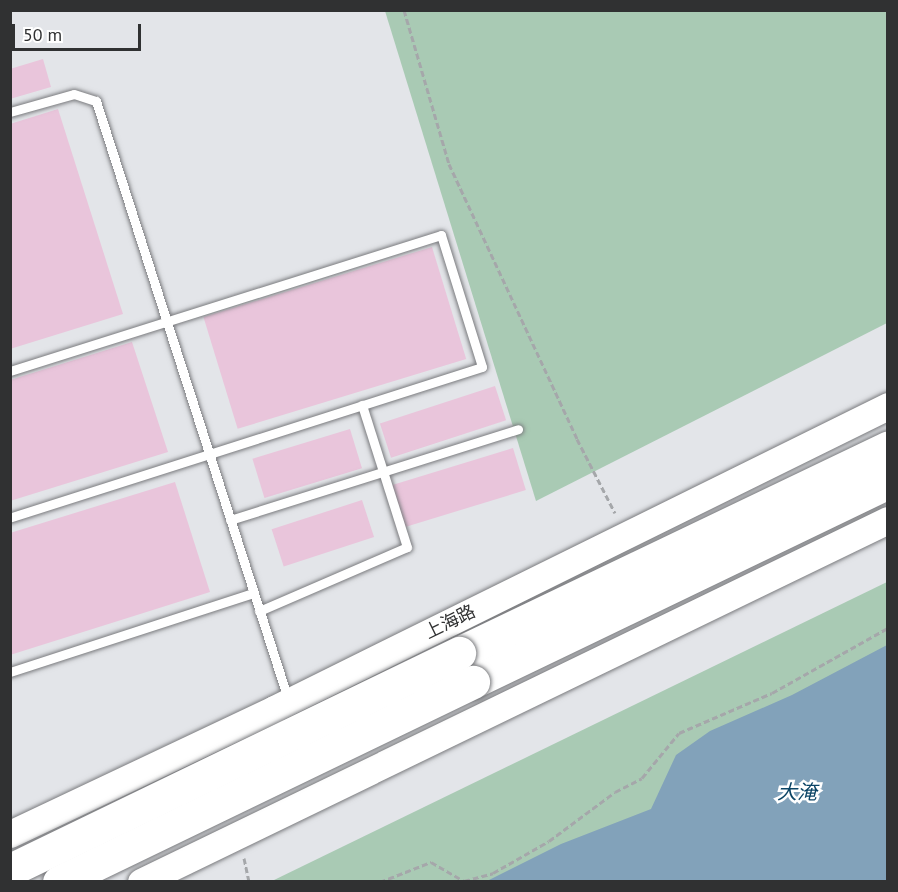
<!DOCTYPE html>
<meta charset="utf-8">
<style>
body{margin:0}
#map{position:relative;width:898px;height:892px;overflow:hidden;background:#e3e5e9;font-family:"PT Sans","Noto Sans SC",sans-serif}
div>[style]{position:absolute}
[style*='--x']{left:calc(var(--x)*1px);top:calc(var(--y)*1px);width:calc(var(--w)*1px);rotate:calc(var(--a)*1deg)}
.green>*{inset:0;background:#a9cab4}
.water>*{inset:0;background:#82a2ba}
.building>*{inset:0;background:#e9c5db;transform-origin:0 0}
.path>*{height:3px;margin-top:-1.5px;transform-origin:0;background:repeating-linear-gradient(90deg,#a5a7aa 0 6px,transparent 0 9px)}
.roads{filter:drop-shadow(0 0 2px #7a7b7e) drop-shadow(0 0 2px #7a7b7e)}
.lane>*{height:9px;margin:-4.5px;padding:0 4.5px;transform-origin:4.5px;border-radius:4.5px;background:#fff}
.secondary>*{height:27px;margin:-13.5px;padding:0 13.5px;transform-origin:13.5px;border-radius:13.5px;background:#fff}
.highway>*{height:33px;margin:-16.5px;padding:0 16.5px;transform-origin:16.5px;border-radius:16.5px;background:#fff}
.bridges{filter:drop-shadow(0 0 2px #7a7b7e) drop-shadow(0 0 2px #7a7b7e)}
.highway-bridge>*{height:33px;margin:-16.5px;padding:0 16.5px;transform-origin:16.5px;border-radius:16.5px;background:#fff}
span{translate:-50% -50%;white-space:nowrap;text-align:center;line-height:1.15;-webkit-text-stroke:5px #fff;paint-order:stroke}
.street-label{font-size:18px;color:#303132}
.water-label{font-size:20px;color:#0b4465;font-style:italic}
.frame{position:absolute;inset:0;border:12px solid #303132;pointer-events:none}
.scale{position:absolute;left:12px;top:24px;width:129px;height:27px;box-sizing:border-box;border:3px solid #303132;border-top:0;padding-left:8px;font-size:18px;line-height:21px;white-space:nowrap;color:#303132;-webkit-text-stroke:4px #fff;paint-order:stroke}
</style>
<div id="map">
<div class="green">
<i style="clip-path:polygon(385px 11px,887px 11px,887px 323px,536px 501px)"></i>
<i style="clip-path:polygon(887px 582px,887px 881px,272px 881px)"></i>
</div>
<div class="water">
<i style="clip-path:polygon(887px 645px,887px 881px,487px 881px,561px 844px,651px 809px,676px 755px,710px 731px,792px 695px)"></i>
</div>
<div class="building">
<i style="clip-path:polygon(43px 59px,51px 87px,10px 99px,10px 69px)"></i>
<i style="clip-path:polygon(58px 109px,123px 314px,10px 349px,10px 124px)"></i>
<i style="left:432px;top:247px;width:117px;height:239px;rotate:73deg"></i>
<i style="clip-path:polygon(132px 342px,168px 452px,10px 501px,10px 380px)"></i>
<i style="left:495px;top:386px;width:36px;height:121px;rotate:72deg"></i>
<i style="left:350px;top:429px;width:41px;height:102px;rotate:73deg"></i>
<i style="left:513px;top:448px;width:44px;height:127px;rotate:73deg"></i>
<i style="clip-path:polygon(175px 482px,210px 592px,10px 655px,10px 533px)"></i>
<i style="left:362px;top:500px;width:39px;height:95px;rotate:72deg"></i>
</div>
<div class="path">
<i style="--x:404;--y:10;--w:160;--a:73.7"></i>
<i style="--x:449;--y:164;--w:303;--a:65"></i>
<i style="--x:577;--y:439;--w:83;--a:62.8"></i>
<i style="--x:244;--y:858;--w:25;--a:78"></i>
<i style="--x:380;--y:882;--w:55;--a:-21.4"></i>
<i style="--x:431;--y:862;--w:38;--a:30"></i>
<i style="--x:464;--y:881;--w:30;--a:-15"></i>
<i style="--x:493;--y:873;--w:64;--a:-29.7"></i>
<i style="--x:549;--y:841;--w:82;--a:-36.6"></i>
<i style="--x:615;--y:792;--w:30;--a:-27"></i>
<i style="--x:642;--y:778;--w:58;--a:-50.6"></i>
<i style="--x:679;--y:733;--w:101;--a:-23.3"></i>
<i style="--x:772;--y:693;--w:133;--a:-29.3"></i>
</div>
<div class="roads">
<div class="lane">
<i style="--x:10;--y:112;--w:66;--a:-15.7"></i>
<i style="--x:74;--y:94;--w:23;--a:18"></i>
<i style="--x:96;--y:101;--w:628;--a:72.2"></i>
<i style="--x:10;--y:371;--w:452;--a:-17.5"></i>
<i style="--x:441;--y:235;--w:138;--a:72.7"></i>
<i style="--x:482;--y:367;--w:496;--a:162.3"></i>
<i style="--x:230;--y:520;--w:302;--a:-17.5"></i>
<i style="--x:259;--y:611;--w:161;--a:-23.4"></i>
<i style="--x:407;--y:547;--w:149;--a:-107.6"></i>
<i style="--x:10;--y:672;--w:256;--a:-18"></i>
</div>
<div class="secondary">
<i style="--x:10;--y:834;--w:292;--a:-25.3"></i>
<i style="--x:274;--y:709;--w:685;--a:-26.27"></i>
<i style="--x:141;--y:882;--w:830;--a:-25.86"></i>
</div>
<div class="highway">
<i style="--x:459;--y:653;--w:476;--a:-25.6"></i>
<i style="--x:473;--y:682;--w:461;--a:-25.7"></i>
</div>
</div>
<div class="bridges">
<div class="highway-bridge">
<i style="--x:10;--y:870;--w:499;--a:-25.8"></i>
<i style="--x:59;--y:882;--w:460;--a:-25.8"></i>
</div>
</div>
<div class="street-label">
<span style="left:450px;top:622px;rotate:-26deg">上海路</span>
</div>
<div class="water-label">
<span style="left:797px;top:792px">大淹</span>
</div>
<div class="frame"></div>
<div class="scale">50 m</div>
</div>
